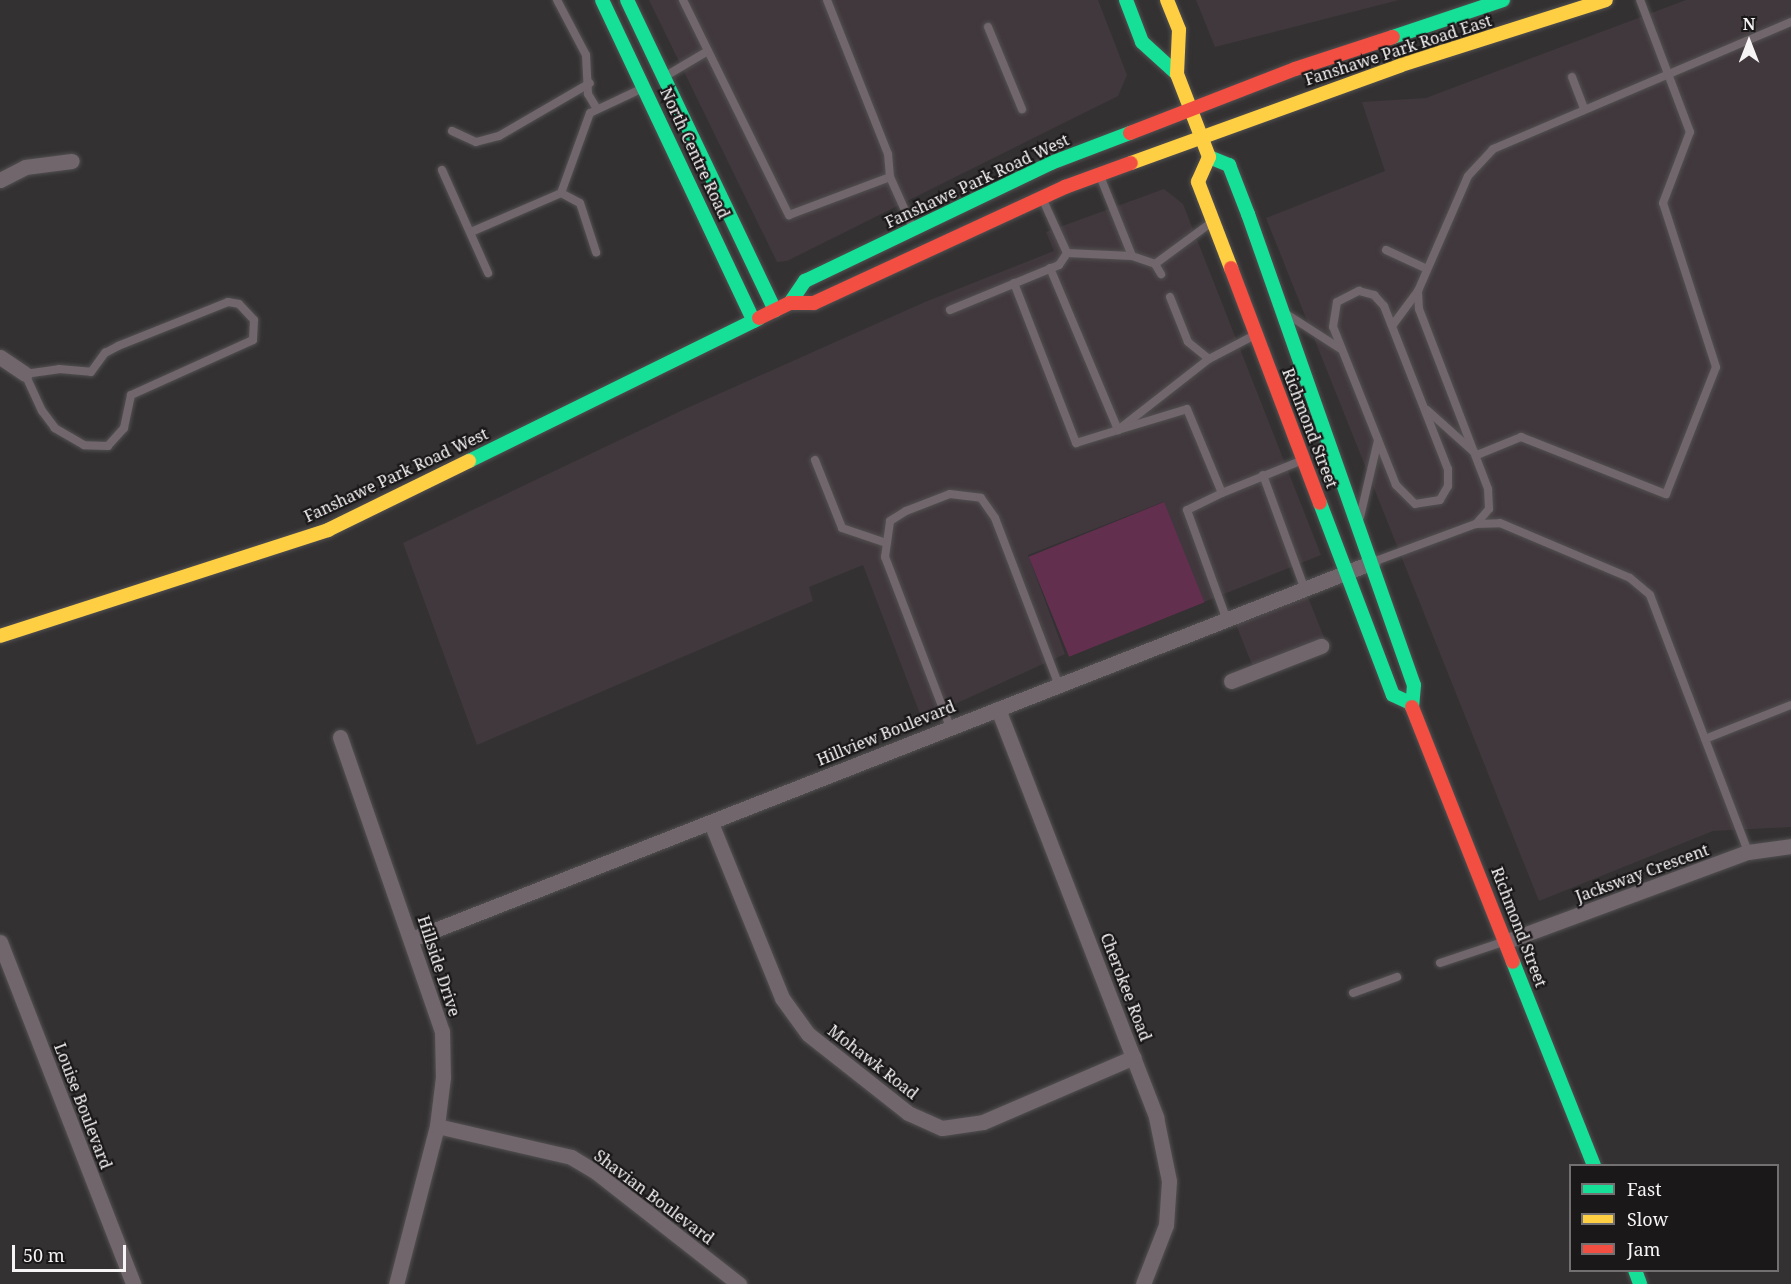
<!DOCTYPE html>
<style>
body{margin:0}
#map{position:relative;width:1791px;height:1284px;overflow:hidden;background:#333132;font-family:"Noto Serif",serif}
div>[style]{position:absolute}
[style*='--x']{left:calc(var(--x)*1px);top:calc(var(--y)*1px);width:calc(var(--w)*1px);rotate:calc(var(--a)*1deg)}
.built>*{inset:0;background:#41383d;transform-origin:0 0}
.green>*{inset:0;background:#632f4e;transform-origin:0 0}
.roads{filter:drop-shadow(0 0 2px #525051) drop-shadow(0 0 2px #525051)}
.lane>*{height:8px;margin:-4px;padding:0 4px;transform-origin:4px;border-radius:4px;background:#71666c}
.street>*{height:15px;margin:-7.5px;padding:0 7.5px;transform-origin:7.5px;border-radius:7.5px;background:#71666c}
.fast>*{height:14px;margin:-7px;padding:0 7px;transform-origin:7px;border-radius:7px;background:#16e098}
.slow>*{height:14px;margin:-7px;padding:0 7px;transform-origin:7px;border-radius:7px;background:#ffcf43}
.jam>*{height:14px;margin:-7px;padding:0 7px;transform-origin:7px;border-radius:7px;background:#f24e42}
span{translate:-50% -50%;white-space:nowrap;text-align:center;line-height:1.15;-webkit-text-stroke:4.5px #1a1819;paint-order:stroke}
.street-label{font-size:16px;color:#f7f4f5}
.legend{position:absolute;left:1569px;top:1164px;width:210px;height:108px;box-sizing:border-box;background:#1a1819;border:2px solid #727071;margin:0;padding:8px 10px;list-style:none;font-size:18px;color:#f7f4f5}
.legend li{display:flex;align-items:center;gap:12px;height:30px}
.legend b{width:30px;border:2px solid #727071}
.north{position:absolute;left:1719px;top:12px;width:60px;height:60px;-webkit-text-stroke:4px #1a1819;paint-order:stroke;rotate:0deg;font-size:16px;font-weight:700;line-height:24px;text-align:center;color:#f7f4f5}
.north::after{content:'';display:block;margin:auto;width:21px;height:27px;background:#f7f4f5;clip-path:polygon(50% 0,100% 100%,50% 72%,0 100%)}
.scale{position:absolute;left:12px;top:1245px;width:114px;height:27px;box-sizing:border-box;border:3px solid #f7f4f5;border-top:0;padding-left:8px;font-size:18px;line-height:21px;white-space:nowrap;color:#f7f4f5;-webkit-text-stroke:4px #1a1819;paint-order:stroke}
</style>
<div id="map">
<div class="built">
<i style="clip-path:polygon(649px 0,1098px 0,1127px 75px,1118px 96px,787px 261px,777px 262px)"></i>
<i style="clip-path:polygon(1196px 0,1399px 0,1215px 47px)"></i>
<i style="clip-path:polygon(1686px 0,1791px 0,1791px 827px,1713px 831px,1539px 901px,1266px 218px,1385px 171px,1362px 102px,1426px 98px)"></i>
<i style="clip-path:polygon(1164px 189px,1183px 204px,1321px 555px,1204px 602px,1163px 502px,1028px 555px,1065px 654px,922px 719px,863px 565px,809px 587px,813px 601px,477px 745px,403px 543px,685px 409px,925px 302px,1054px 251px,1046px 232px)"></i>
<i style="left:1305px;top:590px;width:54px;height:77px;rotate:68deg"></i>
</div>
<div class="green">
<i style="left:1164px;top:502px;width:108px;height:146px;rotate:68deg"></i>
</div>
<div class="roads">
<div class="lane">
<i style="--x:557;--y:0;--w:62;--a:62.2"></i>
<i style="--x:586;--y:55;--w:39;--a:87"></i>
<i style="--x:588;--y:94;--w:17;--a:59"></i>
<i style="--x:683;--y:0;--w:240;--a:63.8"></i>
<i style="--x:789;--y:215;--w:108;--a:-20.6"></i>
<i style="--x:827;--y:0;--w:166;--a:68.4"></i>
<i style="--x:888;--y:154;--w:23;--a:85"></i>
<i style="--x:890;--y:177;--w:56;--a:65.7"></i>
<i style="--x:988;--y:27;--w:89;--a:67.5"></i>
<i style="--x:664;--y:77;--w:51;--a:-30.6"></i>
<i style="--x:1572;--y:77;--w:34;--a:69"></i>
<i style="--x:452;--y:131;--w:26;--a:25"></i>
<i style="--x:476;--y:142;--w:24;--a:-15"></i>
<i style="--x:499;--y:136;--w:105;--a:-30.2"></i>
<i style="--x:442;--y:170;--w:113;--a:65.9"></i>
<i style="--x:1100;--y:176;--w:86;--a:68.2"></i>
<i style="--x:561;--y:193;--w:21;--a:28"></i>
<i style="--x:580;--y:203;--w:52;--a:71.9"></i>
<i style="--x:471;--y:232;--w:98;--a:-23.4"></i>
<i style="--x:561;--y:193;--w:85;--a:-70.1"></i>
<i style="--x:590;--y:113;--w:59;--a:-25.3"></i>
<i style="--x:1386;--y:250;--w:45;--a:24.9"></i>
<i style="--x:1067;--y:253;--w:65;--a:2.6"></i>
<i style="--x:1132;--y:256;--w:24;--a:19"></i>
<i style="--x:1155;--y:264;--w:12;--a:59"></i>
<i style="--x:1155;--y:264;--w:71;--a:-36.4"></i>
<i style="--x:1050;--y:268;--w:176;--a:67.2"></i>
<i style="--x:1118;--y:430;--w:72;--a:-16.9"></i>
<i style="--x:1187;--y:409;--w:91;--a:67.4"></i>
<i style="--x:1222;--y:493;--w:87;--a:-22.2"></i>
<i style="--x:1014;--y:283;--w:172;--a:68.8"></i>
<i style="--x:1076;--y:443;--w:44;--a:-17.2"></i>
<i style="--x:1118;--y:430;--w:115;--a:-38"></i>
<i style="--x:1209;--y:359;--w:52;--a:-27.6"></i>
<i style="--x:1359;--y:291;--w:16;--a:15"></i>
<i style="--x:1374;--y:295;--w:15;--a:48"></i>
<i style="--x:1384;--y:306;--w:175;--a:68.6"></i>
<i style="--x:1448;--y:469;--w:17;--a:90"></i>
<i style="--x:1448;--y:486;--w:16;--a:120"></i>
<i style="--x:1440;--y:500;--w:25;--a:171"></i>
<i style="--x:1415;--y:504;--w:27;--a:-135"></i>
<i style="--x:1396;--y:485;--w:170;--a:-111.7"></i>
<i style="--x:1333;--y:327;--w:25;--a:-81"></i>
<i style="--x:1337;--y:302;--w:25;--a:-27"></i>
<i style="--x:1418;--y:291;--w:18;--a:87"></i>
<i style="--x:1419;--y:309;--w:193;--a:69"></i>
<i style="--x:1488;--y:489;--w:20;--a:87"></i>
<i style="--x:1489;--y:509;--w:20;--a:131"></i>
<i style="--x:1170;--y:297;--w:48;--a:68.2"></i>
<i style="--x:1188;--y:342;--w:27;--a:39"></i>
<i style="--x:228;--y:302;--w:11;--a:10"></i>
<i style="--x:239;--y:304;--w:22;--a:47"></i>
<i style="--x:254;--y:320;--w:20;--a:93"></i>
<i style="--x:253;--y:340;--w:134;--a:155.7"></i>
<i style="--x:131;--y:395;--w:34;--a:102"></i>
<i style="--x:124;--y:428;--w:24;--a:132"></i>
<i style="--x:108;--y:446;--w:24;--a:-178"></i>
<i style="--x:84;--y:445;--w:34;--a:-150"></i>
<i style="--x:55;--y:428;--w:21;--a:-127"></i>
<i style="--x:42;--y:411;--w:41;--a:-114.7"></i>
<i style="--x:25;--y:374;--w:34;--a:-8"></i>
<i style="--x:59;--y:369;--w:32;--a:5"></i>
<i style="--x:91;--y:372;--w:24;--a:-54"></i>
<i style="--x:105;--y:353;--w:15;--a:-28"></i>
<i style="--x:118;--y:346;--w:118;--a:-21.8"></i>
<i style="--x:950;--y:310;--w:118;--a:-22.4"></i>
<i style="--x:1059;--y:265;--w:14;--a:-56"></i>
<i style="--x:1067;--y:253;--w:58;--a:-114.4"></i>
<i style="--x:1288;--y:315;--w:63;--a:32.7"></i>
<i style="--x:1392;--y:326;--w:44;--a:-53.4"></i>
<i style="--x:1418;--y:291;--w:125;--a:-66.5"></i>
<i style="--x:1468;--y:176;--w:37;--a:-47"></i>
<i style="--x:1493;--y:149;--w:324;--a:-23.1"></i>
<i style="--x:1427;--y:410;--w:66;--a:41.9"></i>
<i style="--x:1477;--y:455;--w:48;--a:-22.2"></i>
<i style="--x:1521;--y:437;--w:156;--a:21.5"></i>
<i style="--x:1666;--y:494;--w:136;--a:-68.5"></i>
<i style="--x:1716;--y:367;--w:172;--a:-107.9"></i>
<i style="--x:1663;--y:203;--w:76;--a:-69.2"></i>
<i style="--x:1690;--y:132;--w:141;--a:-110.7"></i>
<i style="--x:815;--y:460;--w:73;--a:68.3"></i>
<i style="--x:842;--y:528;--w:46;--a:18.8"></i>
<i style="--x:1263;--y:475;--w:119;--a:69.9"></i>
<i style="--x:1222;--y:493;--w:39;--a:154"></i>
<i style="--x:1187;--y:510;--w:115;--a:70.1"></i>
<i style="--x:1360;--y:517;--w:79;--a:-76.8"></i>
<i style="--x:1373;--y:562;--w:110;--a:-20.3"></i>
<i style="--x:1476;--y:524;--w:24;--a:-2"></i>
<i style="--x:1500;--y:523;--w:141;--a:22.9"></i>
<i style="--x:1630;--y:578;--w:26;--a:40"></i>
<i style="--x:1650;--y:595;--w:275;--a:69.1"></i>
<i style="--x:950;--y:727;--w:182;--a:-110.9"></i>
<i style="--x:885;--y:557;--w:36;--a:-82"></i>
<i style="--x:890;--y:521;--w:19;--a:-32"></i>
<i style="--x:906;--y:511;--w:47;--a:-21.1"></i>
<i style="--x:950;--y:494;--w:31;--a:7"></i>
<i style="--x:981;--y:498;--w:24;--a:55"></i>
<i style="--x:995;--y:518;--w:177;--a:69.1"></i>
<i style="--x:1705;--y:739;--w:92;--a:-21.6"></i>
<i style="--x:1440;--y:963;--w:66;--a:-18.4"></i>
<i style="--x:1353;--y:993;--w:47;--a:-20"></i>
</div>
<div class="street">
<i style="--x:0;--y:180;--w:28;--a:-27"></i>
<i style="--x:25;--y:167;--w:47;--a:-7.3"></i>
<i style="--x:0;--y:357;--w:30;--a:34"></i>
<i style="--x:1231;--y:681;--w:97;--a:-21.3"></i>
<i style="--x:998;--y:709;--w:438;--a:68.8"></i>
<i style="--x:1156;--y:1117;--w:65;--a:78.5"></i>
<i style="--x:1169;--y:1181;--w:44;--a:93.9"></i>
<i style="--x:1166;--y:1225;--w:63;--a:111.3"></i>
<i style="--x:340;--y:737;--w:311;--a:70.9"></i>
<i style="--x:442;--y:1031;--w:46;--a:88.8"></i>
<i style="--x:443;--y:1077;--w:49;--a:97"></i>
<i style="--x:437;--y:1126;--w:163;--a:104.5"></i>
<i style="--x:711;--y:823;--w:189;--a:67.9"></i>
<i style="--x:782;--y:998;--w:44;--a:54.2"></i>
<i style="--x:808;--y:1034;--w:127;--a:38.3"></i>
<i style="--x:908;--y:1113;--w:37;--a:24"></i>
<i style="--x:942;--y:1128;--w:41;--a:-8.3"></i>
<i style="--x:983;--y:1122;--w:164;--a:-23.3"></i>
<i style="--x:412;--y:939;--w:1032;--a:-21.42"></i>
<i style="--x:1507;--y:941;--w:257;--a:-20.3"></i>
<i style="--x:1748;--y:852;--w:43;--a:-7.9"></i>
<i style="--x:0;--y:942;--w:367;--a:68.7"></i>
<i style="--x:437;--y:1126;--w:138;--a:13"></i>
<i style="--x:571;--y:1157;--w:29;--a:31"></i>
<i style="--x:596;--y:1172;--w:182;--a:38.1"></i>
</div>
<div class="fast">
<i style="--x:602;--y:0;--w:355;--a:64.7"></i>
<i style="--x:627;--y:0;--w:344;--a:64.5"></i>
<i style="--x:1126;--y:0;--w:45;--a:69.1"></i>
<i style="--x:1142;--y:42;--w:47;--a:42.4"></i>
<i style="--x:1393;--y:37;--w:116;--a:-18.6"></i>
<i style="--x:1209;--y:157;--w:22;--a:22"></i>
<i style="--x:1229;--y:165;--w:53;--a:68.8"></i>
<i style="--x:1248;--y:214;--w:499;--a:70.6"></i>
<i style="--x:1414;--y:685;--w:22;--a:95"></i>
<i style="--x:790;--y:303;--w:27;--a:-56"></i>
<i style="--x:805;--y:281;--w:273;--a:-25.6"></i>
<i style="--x:1051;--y:163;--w:85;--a:-20.8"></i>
<i style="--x:469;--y:461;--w:323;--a:-26.2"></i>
<i style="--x:1320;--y:503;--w:205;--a:69.2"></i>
<i style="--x:1393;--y:695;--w:19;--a:25"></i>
<i style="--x:1513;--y:962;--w:219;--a:68.3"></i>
<i style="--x:1635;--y:1270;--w:15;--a:70"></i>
</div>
<div class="slow">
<i style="--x:1167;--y:0;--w:32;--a:68"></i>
<i style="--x:1179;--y:30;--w:44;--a:92.6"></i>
<i style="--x:1177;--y:74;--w:89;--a:68.9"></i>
<i style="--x:1209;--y:157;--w:27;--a:114"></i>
<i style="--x:1198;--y:182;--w:92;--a:69"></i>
<i style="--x:1131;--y:163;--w:287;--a:-19.9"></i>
<i style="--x:1401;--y:65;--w:215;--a:-17.6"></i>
<i style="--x:0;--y:636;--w:345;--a:-17.9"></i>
<i style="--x:328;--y:530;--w:157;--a:-26.1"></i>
</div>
<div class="jam">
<i style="--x:1130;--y:133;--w:177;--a:-21.2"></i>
<i style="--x:1295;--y:69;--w:103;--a:-18.1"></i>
<i style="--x:1231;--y:268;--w:251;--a:69.3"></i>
<i style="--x:759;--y:318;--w:34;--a:-26"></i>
<i style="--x:790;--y:303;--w:24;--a:0"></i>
<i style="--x:814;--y:303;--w:277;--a:-24.8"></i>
<i style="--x:1065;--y:187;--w:70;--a:-20"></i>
<i style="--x:1412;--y:707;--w:274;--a:68.4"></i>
</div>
</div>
<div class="street-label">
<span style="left:1398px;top:50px;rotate:-18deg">Fanshawe Park Road East</span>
<span style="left:695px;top:153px;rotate:65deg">North Centre Road</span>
<span style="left:977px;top:181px;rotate:-25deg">Fanshawe Park Road West</span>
<span style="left:1310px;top:428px;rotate:69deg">Richmond Street</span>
<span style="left:396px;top:475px;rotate:-25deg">Fanshawe Park Road West</span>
<span style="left:886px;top:733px;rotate:-22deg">Hillview Boulevard</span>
<span style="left:1642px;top:873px;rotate:-20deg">Jacksway Crescent</span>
<span style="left:1519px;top:927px;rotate:69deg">Richmond Street</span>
<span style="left:439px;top:966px;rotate:72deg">Hillside Drive</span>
<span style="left:1126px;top:987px;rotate:69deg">Cherokee Road</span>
<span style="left:873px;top:1062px;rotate:38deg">Mohawk Road</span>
<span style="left:83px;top:1106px;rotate:69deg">Louise Boulevard</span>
<span style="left:654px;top:1197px;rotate:37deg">Shavian Boulevard</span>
</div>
<ul class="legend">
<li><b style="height:8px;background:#16e098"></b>Fast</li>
<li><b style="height:8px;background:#ffcf43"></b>Slow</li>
<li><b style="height:8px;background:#f24e42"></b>Jam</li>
</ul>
<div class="north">N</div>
<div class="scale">50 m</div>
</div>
